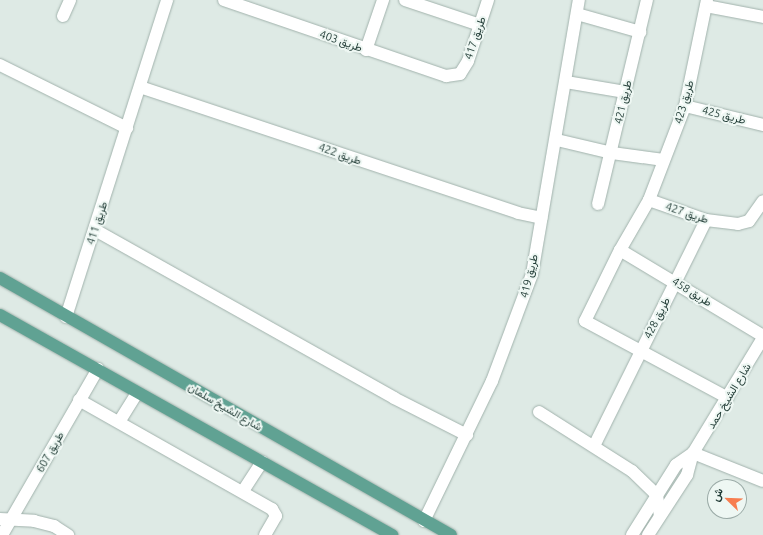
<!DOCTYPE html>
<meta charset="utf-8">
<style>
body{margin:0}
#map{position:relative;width:763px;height:535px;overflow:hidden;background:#deeae5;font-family:Ubuntu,Vazirmatn,sans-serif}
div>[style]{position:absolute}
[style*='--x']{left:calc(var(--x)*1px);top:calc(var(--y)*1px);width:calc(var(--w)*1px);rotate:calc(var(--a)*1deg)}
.roads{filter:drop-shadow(0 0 1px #a1b2ac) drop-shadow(0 0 1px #a1b2ac)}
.minor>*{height:12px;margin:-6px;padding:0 6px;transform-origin:6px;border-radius:6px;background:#fff}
.major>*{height:12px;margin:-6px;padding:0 6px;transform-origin:6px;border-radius:6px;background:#60a293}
span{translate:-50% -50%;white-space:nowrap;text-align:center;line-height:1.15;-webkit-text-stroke:4px #eef7f3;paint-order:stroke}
.street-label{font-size:11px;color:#1f3a34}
.north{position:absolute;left:707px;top:479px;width:40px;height:40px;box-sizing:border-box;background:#eef7f3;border:1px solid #9baba7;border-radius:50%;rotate:293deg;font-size:11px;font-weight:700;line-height:16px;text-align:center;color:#1f3a34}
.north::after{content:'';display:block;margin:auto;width:14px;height:18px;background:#f77d4f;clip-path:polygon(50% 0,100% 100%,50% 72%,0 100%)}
</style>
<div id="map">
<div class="roads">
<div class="minor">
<i style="--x:224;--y:0;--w:235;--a:18.9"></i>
<i style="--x:446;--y:76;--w:14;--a:-8"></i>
<i style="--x:460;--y:74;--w:15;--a:-58"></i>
<i style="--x:468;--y:61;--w:64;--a:-71.8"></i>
<i style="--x:405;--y:0;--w:79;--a:18.4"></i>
<i style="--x:707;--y:0;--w:108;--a:101.7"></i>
<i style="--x:685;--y:106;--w:101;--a:111"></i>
<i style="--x:649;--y:200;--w:58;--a:120.1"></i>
<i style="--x:620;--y:250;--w:79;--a:116.2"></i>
<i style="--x:585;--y:321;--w:162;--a:28.3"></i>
<i style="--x:706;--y:6;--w:58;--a:10.9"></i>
<i style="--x:577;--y:14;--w:66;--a:15.9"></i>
<i style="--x:63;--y:16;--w:17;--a:-66"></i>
<i style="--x:366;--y:50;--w:53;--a:-71.2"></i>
<i style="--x:0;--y:65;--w:142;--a:26.4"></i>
<i style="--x:566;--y:82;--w:60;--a:9.6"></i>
<i style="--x:140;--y:87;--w:398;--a:18.4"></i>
<i style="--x:518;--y:213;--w:24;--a:12"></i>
<i style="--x:685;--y:106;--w:80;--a:13.7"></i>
<i style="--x:557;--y:140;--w:57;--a:13.3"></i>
<i style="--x:612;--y:153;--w:52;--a:7.7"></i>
<i style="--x:649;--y:200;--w:60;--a:19.3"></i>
<i style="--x:706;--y:220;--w:32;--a:7"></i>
<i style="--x:738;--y:224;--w:11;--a:-15"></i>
<i style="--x:749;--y:221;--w:24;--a:-55"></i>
<i style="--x:598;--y:204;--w:210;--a:-76.5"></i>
<i style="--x:95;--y:230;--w:343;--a:29.3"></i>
<i style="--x:394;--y:398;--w:82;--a:26.9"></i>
<i style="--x:620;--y:250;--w:167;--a:31"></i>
<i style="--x:66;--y:317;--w:333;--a:-72.3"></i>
<i style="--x:79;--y:400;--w:222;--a:29.5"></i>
<i style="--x:272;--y:509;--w:8;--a:60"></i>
<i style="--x:276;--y:516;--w:22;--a:120"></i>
<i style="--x:539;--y:412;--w:110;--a:32.4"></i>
<i style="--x:632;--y:471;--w:35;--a:44"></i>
<i style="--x:657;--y:495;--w:21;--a:82"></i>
<i style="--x:119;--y:422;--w:34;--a:-58"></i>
<i style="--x:594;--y:446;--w:252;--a:-63.6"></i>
<i style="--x:693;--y:453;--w:75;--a:21.8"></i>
<i style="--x:243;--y:491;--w:35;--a:-57"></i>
<i style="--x:0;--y:519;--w:34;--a:3"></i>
<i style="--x:34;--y:521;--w:21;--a:14"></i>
<i style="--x:54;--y:526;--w:17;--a:33"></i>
<i style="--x:424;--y:521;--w:156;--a:-64.1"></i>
<i style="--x:492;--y:381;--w:114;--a:-69.5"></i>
<i style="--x:532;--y:274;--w:278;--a:-80.3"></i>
<i style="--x:2;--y:535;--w:192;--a:-60"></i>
<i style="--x:632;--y:535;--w:83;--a:-57.8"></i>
<i style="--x:676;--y:465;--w:21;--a:-35"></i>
<i style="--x:648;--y:535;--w:72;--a:-57"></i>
<i style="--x:687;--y:475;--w:23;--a:-75"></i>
<i style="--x:693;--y:453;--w:135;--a:-58.7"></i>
</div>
<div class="major">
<i style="--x:0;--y:278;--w:519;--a:29.68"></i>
<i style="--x:0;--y:315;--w:450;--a:29.3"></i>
</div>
</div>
<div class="street-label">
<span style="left:475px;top:38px;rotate:-71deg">طريق 417</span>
<span style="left:341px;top:41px;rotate:19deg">طريق 403</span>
<span style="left:623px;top:102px;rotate:-77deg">طريق 421</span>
<span style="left:684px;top:102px;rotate:-74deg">طريق 423</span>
<span style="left:724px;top:115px;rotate:14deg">طريق 425</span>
<span style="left:340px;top:154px;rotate:19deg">طريق 422</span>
<span style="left:687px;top:213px;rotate:18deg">طريق 427</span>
<span style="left:97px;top:223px;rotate:-72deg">طريق 411</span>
<span style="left:529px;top:276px;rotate:-76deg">طريق 419</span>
<span style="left:692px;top:292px;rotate:32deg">طريق 458</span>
<span style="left:657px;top:318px;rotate:-63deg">طريق 428</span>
<span style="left:729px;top:396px;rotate:-59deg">شارع الشيخ حمد</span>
<span style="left:225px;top:407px;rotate:30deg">شارع الشيخ سلمان</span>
<span style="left:50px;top:452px;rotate:-61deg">طريق 607</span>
</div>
<div class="north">ش</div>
</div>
